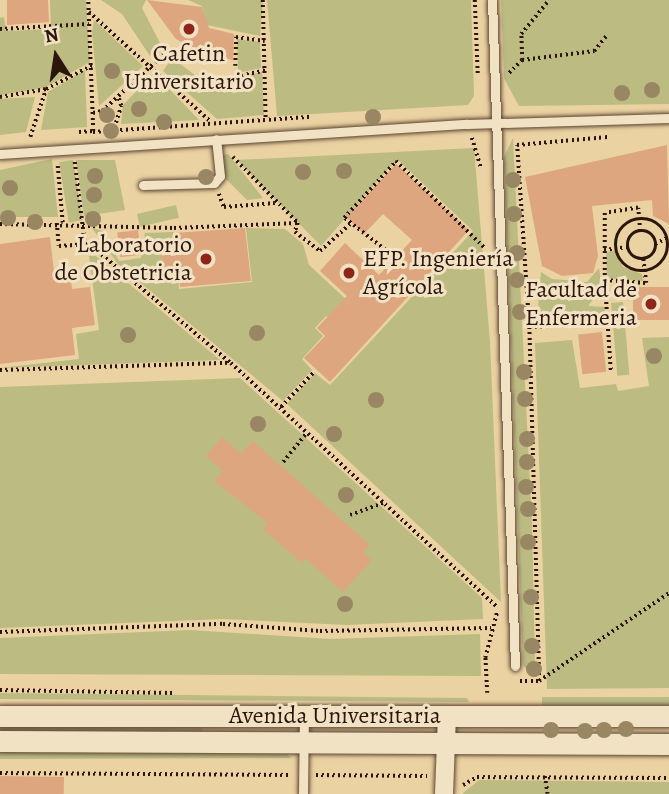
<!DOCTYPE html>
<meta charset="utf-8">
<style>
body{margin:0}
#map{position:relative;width:669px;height:794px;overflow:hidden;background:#ead2a2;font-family:Alegreya,serif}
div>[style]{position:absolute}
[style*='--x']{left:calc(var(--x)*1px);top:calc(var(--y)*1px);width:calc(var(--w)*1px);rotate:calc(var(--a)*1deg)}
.green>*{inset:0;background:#bbbb82;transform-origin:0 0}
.building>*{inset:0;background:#dea67e;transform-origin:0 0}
.path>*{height:3.5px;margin-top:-1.75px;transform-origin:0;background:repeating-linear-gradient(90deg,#2c150d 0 2px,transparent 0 5.5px)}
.path>.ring{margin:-1.75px;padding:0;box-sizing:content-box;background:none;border:3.5px solid #2c150d;border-radius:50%}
.roads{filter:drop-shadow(0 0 2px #5c4432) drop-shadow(0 0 2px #5c4432)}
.service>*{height:9px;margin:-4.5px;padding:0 4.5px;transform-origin:4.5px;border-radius:4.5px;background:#f1e2c3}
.minor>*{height:18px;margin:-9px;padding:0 9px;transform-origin:9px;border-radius:9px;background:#f1e2c3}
.tertiary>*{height:21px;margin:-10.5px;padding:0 10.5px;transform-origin:10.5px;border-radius:10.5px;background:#f1e2c3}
.trees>*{width:16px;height:16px;margin:-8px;border-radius:50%;background:#998663}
.dots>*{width:19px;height:19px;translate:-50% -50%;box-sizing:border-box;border:4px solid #f1e2c3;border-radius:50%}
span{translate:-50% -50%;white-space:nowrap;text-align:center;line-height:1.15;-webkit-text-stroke:6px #f1e2c3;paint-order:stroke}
.poi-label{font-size:24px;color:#2c150d}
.right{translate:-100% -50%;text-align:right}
.left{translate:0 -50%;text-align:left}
.street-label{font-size:24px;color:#2c150d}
.north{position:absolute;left:21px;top:21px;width:70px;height:70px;-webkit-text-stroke:5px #f1e2c3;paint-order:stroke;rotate:348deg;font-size:19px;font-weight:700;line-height:28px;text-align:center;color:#2c150d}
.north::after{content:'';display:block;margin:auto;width:24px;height:32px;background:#2c150d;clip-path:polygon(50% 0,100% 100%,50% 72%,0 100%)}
</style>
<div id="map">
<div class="green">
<i style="clip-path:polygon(50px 0,86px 0,90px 62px,44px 88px,0 95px,0 18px,4px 17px,6px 31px,51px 29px)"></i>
<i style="clip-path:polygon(101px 0,146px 0,142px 8px,160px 43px,150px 56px,122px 14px)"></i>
<i style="clip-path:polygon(188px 0,263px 0,260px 36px,207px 25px,202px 6px)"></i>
<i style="clip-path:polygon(267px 0,471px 0,474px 96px,468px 105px,277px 116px)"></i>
<i style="clip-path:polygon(501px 0,669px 0,669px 104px,519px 106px,504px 78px)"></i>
<i style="clip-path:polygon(94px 20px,143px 66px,99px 106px,92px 33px)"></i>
<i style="clip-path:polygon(237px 39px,260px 42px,261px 68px,238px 73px)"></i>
<i style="clip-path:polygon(172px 58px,203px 81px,238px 91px,238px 77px,262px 72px,264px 115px,217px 119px,163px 71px)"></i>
<i style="clip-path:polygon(85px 70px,87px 127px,41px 130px,48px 92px)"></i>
<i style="clip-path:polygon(154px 73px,199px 120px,121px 124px,123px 105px)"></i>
<i style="clip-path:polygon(35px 97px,26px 132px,0 135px,0 99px)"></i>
<i style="clip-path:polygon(513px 138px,532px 525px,535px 666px,529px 672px,523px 665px,504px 157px)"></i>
<i style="clip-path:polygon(474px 148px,490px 342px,501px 602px,287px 404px,315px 373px,330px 385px,473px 231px,397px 159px,321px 246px,237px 160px)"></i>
<i style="clip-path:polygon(228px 154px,263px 198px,247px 200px,225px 178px,220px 156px)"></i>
<i style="clip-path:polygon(52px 159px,58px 217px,0 217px,0 170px)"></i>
<i style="left:73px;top:160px;width:61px;height:14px;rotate:81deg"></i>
<i style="clip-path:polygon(76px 160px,115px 160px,125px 210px,84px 216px)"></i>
<i style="left:176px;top:205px;width:13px;height:40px;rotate:77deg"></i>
<i style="clip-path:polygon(92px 228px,103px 231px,119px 261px,141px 258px,145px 233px,173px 232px,175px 248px,165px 252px,161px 261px,166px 270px,178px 272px,179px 289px,252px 282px,246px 228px,285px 229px,303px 244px,309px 265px,349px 302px,333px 320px,326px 316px,315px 328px,323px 336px,302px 359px,312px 370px,283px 401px,118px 264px)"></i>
<i style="clip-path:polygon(614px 251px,623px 267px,642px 274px,643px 281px,607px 278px,606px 252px)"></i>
<i style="clip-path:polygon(89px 256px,96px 256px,220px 360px,0 368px,79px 359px,76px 334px,99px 330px)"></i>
<i style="clip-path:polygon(599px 268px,602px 288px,588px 306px,605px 307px,605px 321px,537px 320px,541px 272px,552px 279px,587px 282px)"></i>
<i style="left:623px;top:302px;width:73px;height:12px;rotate:85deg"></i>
<i style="clip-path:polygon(669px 337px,669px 688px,547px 689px,535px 343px,572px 340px,580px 388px,616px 384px,618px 391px,649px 386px,642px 338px)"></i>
<i style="clip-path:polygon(240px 378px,482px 598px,483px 619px,347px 625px,224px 619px,0 628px,0 387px)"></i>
<i style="clip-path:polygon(190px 630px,330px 639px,480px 634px,481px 676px,0 674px,0 638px)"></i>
<i style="clip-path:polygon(0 693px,467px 698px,469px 702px,0 699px)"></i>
<i style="left:542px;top:697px;width:127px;height:8px"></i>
<i style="clip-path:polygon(0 722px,200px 724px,204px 733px,0 733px)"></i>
<i style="clip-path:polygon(0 751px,287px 754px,291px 758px,0 759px)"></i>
<i style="clip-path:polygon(479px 780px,669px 782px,669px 794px,462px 794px)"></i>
</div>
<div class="building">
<i style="clip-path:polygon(7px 0,48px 0,49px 22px,7px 25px)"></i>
<i style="clip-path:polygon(147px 0,202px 7px,209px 28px,234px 34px,233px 60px,205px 55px,176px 39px)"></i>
<i style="clip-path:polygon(667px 145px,669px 224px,653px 216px,652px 200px,592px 206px,598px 256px,593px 273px,562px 276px,542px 266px,525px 177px)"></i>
<i style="clip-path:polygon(396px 164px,469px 230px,330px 382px,304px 358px,325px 336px,317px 328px,347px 296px,320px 271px,345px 243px,379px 275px,412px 240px,383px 214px,364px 234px,346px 217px)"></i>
<i style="clip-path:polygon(245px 228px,251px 281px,180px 287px,179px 277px,163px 265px,161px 255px,175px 246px,174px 233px)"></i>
<i style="left:138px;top:230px;width:25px;height:21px;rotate:83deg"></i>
<i style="clip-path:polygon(50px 237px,54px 272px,70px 270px,72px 289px,90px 287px,95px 325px,72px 328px,75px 355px,0 364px,0 244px)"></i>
<i style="left:669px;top:287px;width:33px;height:36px;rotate:90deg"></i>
<i style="left:602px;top:332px;width:40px;height:24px;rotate:84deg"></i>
<i style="clip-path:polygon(222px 437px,241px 454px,253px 441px,370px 545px,363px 552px,372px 560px,343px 592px,305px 558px,302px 563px,263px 529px,268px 523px,214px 481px,223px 471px,206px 456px)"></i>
<i style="left:0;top:776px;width:64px;height:18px;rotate:1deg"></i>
</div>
<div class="path">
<i style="--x:263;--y:0;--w:119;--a:88.6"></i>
<i style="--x:475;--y:0;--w:74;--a:87.7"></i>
<i style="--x:89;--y:12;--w:163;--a:42"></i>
<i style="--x:0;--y:29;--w:89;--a:-3.2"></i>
<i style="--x:522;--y:60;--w:73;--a:-7.1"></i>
<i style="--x:594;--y:51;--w:19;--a:-51"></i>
<i style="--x:235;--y:66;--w:29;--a:-88"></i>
<i style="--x:236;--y:37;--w:29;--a:8"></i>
<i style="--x:509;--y:73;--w:18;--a:-45"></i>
<i style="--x:522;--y:60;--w:26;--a:-92"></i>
<i style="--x:521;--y:34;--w:44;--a:-50.5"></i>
<i style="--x:236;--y:77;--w:31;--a:-13"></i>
<i style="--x:0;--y:97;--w:47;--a:-9.9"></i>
<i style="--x:93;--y:113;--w:9;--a:-13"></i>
<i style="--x:102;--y:111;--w:88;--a:-42.7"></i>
<i style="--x:114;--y:128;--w:23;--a:-72"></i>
<i style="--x:121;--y:106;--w:9;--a:-108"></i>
<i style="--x:79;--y:132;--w:14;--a:-4"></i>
<i style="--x:93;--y:131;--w:131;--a:-92.2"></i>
<i style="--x:93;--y:132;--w:218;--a:-4"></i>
<i style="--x:30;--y:137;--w:51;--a:-71.6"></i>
<i style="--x:46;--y:89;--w:53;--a:-27.1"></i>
<i style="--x:472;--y:138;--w:30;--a:73"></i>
<i style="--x:233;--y:157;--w:93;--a:45.4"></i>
<i style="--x:298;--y:223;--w:9;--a:108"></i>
<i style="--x:295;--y:232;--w:31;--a:37"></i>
<i style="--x:320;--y:251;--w:40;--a:-42"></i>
<i style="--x:75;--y:162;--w:83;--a:83"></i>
<i style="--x:58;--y:166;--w:57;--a:85"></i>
<i style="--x:219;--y:194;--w:14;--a:69"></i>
<i style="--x:224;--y:207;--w:51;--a:-4.5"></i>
<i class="ring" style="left:616px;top:219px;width:48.5px;height:48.5px"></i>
<i style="--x:57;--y:223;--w:23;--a:85"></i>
<i style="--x:59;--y:246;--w:30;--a:-4"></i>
<i style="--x:89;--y:244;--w:185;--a:40"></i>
<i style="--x:231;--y:363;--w:362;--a:42.5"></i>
<i style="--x:0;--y:224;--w:174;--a:1.3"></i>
<i style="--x:174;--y:228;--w:124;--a:-2.3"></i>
<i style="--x:640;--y:231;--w:23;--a:-95"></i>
<i style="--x:638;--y:208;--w:33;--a:171"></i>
<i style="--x:605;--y:213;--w:67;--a:90"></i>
<i style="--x:605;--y:280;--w:41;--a:4.2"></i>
<i style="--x:646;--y:283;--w:24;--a:-97"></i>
<i class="ring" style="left:628px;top:231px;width:24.5px;height:24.5px"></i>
<i style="--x:655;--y:244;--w:16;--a:-27"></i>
<i style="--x:604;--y:250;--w:24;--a:-7"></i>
<i style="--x:394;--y:257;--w:63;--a:-142"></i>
<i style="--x:344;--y:218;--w:77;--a:-47.6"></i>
<i style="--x:396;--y:161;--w:126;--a:44.4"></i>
<i style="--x:605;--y:280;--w:91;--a:86.2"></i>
<i style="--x:529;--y:327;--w:78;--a:-2.9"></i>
<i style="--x:0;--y:370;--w:229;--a:-1.8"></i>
<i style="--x:281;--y:407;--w:48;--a:-46.7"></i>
<i style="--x:283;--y:462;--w:36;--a:-51"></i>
<i style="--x:350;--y:515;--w:35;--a:-20"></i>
<i style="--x:0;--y:632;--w:223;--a:-2.1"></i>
<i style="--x:223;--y:624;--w:97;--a:4.1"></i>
<i style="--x:320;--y:631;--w:171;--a:-1"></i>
<i style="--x:520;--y:681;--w:19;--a:0"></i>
<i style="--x:539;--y:681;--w:354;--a:-91.6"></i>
<i style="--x:529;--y:327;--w:182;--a:-93.8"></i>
<i style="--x:517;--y:145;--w:91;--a:-5"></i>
<i style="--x:539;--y:681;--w:157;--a:-34.1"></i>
<i style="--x:0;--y:690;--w:174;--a:1"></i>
<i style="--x:487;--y:693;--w:35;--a:-93"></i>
<i style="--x:485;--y:658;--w:48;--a:-75.4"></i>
<i style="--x:0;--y:773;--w:291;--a:0.4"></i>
<i style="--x:316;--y:775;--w:111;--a:0.5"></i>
<i style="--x:545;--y:776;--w:18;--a:81"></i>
<i style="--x:463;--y:785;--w:16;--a:-30"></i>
<i style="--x:477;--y:777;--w:192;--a:0.3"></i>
</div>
<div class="roads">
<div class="service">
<i style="--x:492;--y:0;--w:666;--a:88.02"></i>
<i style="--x:0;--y:154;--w:468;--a:-3.7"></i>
<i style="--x:467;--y:124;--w:202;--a:-1.7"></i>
<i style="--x:143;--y:185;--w:71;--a:-1.6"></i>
<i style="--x:214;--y:183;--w:9;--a:-49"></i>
<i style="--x:220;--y:176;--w:37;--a:-96"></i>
<i style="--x:303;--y:794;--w:78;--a:-89.3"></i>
</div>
<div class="minor">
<i style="--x:444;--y:794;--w:78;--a:-87.8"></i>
</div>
<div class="tertiary">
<i style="--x:0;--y:716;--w:669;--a:0"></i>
<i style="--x:0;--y:741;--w:669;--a:0.26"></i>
</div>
</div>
<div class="trees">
<i style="left:112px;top:71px"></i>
<i style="left:652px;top:90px"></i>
<i style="left:622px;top:93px"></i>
<i style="left:139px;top:109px"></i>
<i style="left:107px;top:115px"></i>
<i style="left:373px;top:117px"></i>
<i style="left:164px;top:122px"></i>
<i style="left:111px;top:131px"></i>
<i style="left:344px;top:171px"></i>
<i style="left:303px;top:172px"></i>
<i style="left:95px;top:176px"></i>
<i style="left:206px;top:177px"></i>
<i style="left:513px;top:180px"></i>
<i style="left:10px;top:188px"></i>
<i style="left:94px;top:195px"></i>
<i style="left:514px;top:214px"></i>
<i style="left:8px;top:218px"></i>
<i style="left:93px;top:219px"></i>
<i style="left:35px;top:222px"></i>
<i style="left:517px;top:253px"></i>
<i style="left:517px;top:280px"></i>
<i style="left:520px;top:312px"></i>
<i style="left:257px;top:333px"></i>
<i style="left:128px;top:335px"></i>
<i style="left:654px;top:356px"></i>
<i style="left:524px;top:372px"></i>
<i style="left:525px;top:399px"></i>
<i style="left:376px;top:400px"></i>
<i style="left:258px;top:424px"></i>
<i style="left:334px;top:434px"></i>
<i style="left:527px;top:439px"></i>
<i style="left:527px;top:462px"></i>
<i style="left:526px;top:487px"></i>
<i style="left:346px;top:495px"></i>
<i style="left:528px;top:509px"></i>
<i style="left:528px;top:542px"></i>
<i style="left:531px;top:597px"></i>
<i style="left:345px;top:604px"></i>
<i style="left:532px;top:646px"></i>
<i style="left:534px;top:669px"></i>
<i style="left:626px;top:729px"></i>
<i style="left:551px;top:730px"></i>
<i style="left:604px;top:730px"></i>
<i style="left:585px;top:731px"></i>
</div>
<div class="dots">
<i style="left:189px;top:29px;background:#8f2418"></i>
<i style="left:206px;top:259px;background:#8f2418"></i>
<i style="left:349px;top:273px;background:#8f2418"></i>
<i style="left:651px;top:304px;background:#8f2418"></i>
</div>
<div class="poi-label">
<span style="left:189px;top:68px">Cafetin<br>Universitario</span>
<span class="right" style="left:192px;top:259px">Laboratorio<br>de Obstetricia</span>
<span class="left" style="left:363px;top:273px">EFP. Ingeniería<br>Agrícola</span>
<span class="right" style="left:637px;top:304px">Facultad de<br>Enfermeria</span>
</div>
<div class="street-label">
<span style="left:335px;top:716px">Avenida Universitaria</span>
</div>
<div class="north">N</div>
</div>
